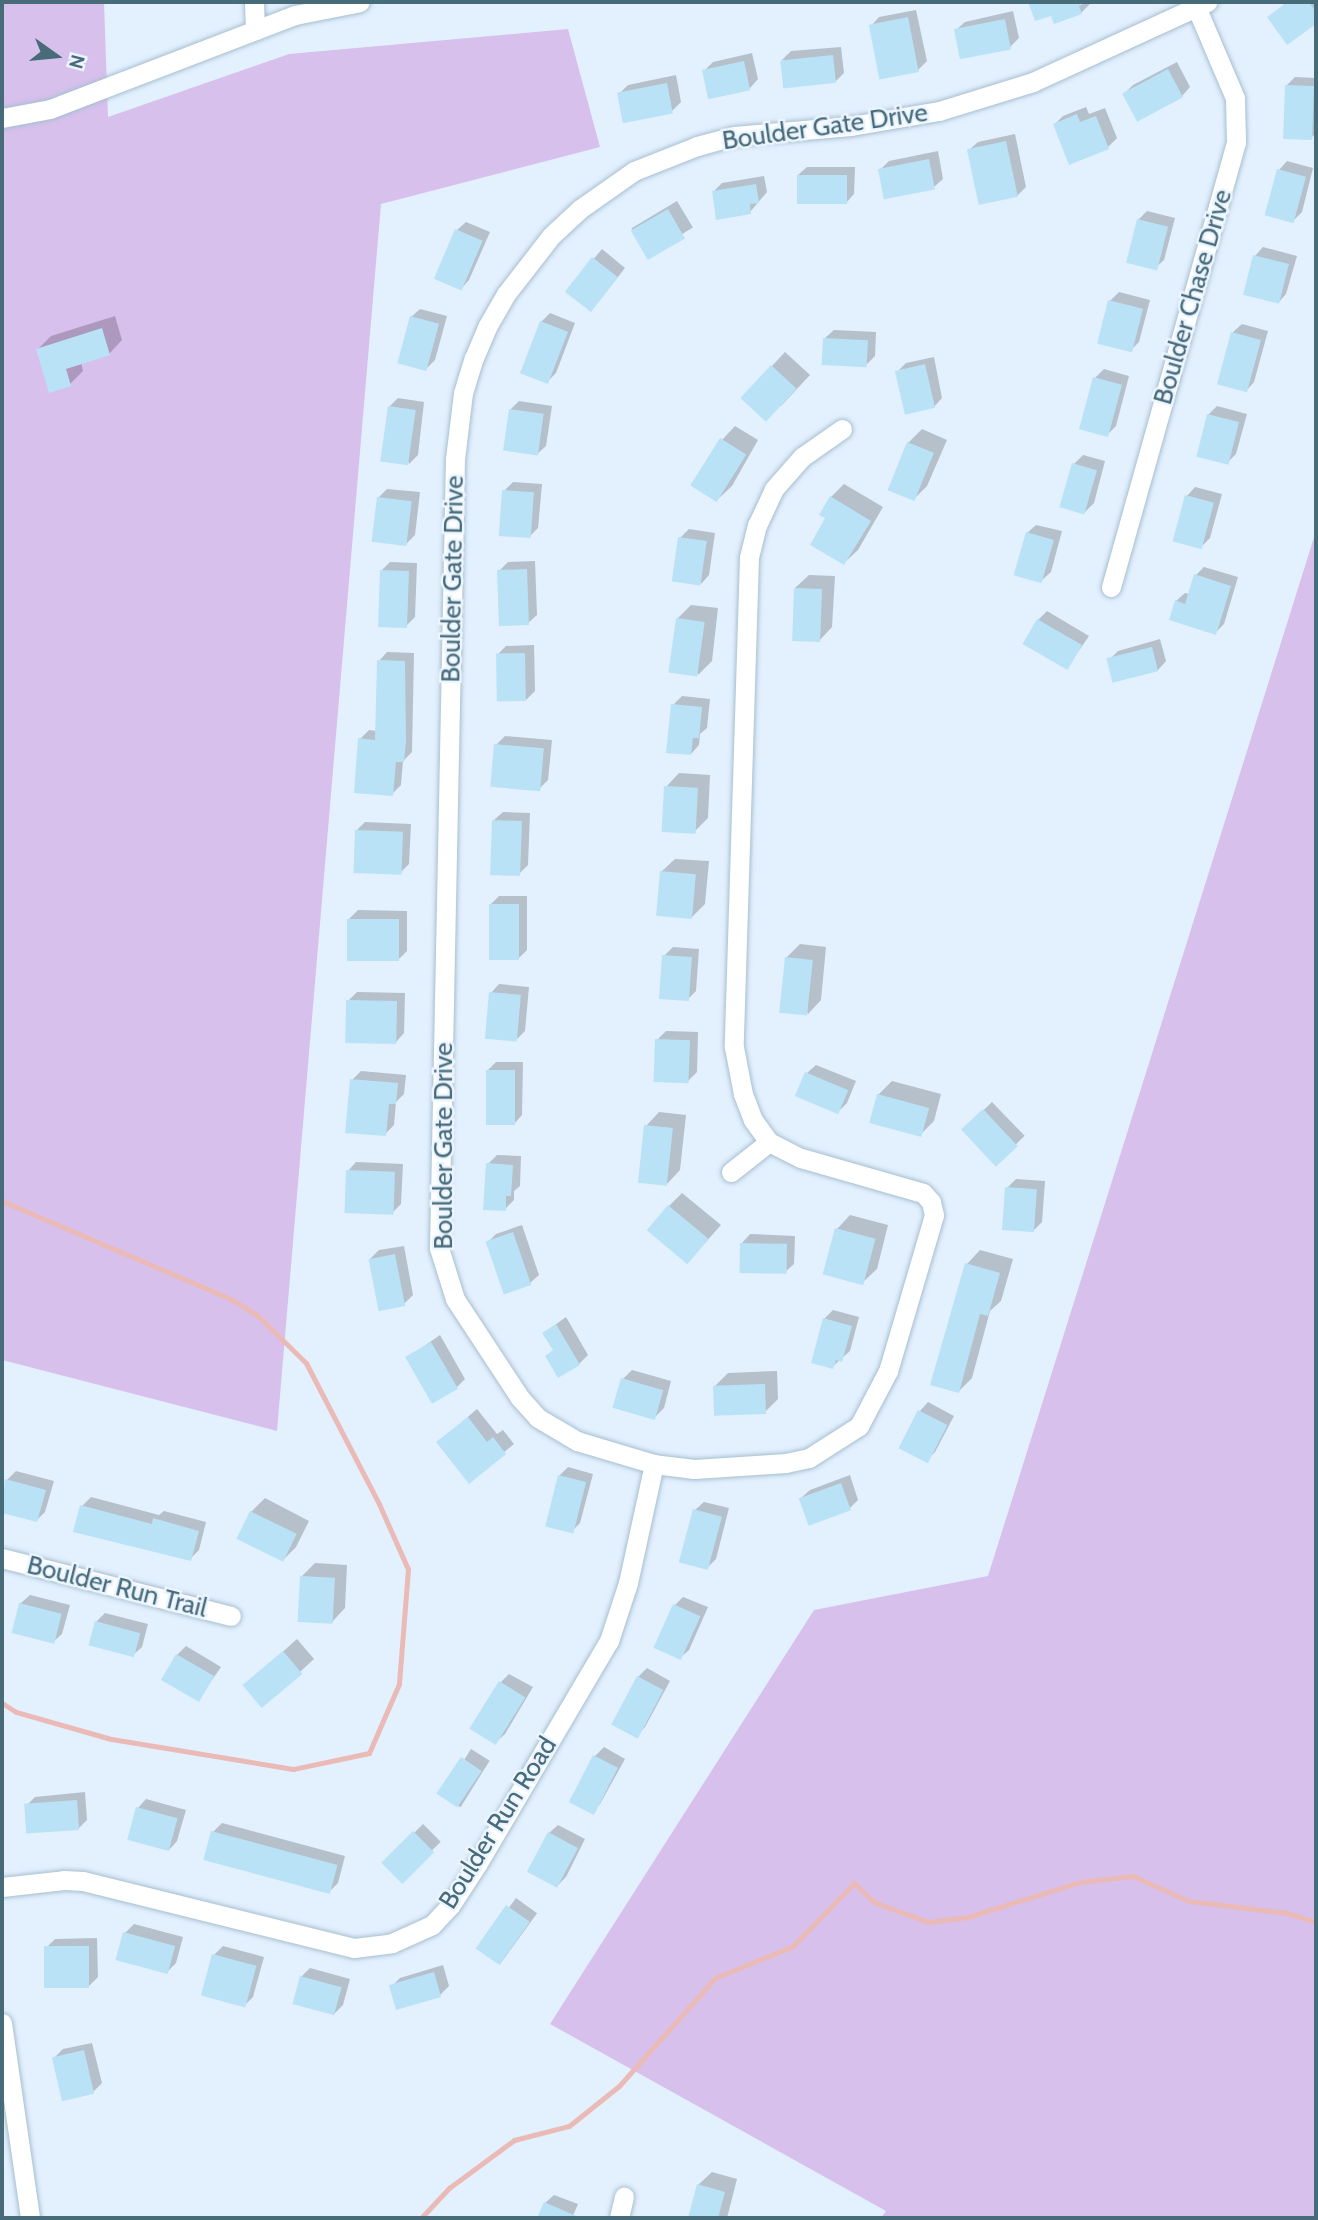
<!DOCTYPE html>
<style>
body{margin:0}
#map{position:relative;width:1318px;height:2220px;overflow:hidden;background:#e3f0fe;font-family:Cabin,sans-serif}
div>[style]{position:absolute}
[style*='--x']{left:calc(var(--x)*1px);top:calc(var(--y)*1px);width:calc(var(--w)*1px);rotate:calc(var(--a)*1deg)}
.green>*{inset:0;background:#d8c0ed}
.shadow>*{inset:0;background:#0003;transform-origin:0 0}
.stream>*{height:5px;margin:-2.5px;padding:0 2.5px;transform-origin:2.5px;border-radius:2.5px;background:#eabab6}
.building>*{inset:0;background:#b9e2f6;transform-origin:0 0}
.roads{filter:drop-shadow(0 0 2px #a6bfcf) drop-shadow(0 0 2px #a6bfcf)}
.street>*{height:19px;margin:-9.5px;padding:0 9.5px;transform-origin:9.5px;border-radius:9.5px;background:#fff}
span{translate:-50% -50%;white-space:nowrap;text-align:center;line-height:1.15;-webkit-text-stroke:5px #ecf5ff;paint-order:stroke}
.street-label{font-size:26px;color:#476b79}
.frame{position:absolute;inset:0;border:4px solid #476b79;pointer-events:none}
.north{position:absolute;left:21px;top:21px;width:70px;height:70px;-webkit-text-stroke:5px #ecf5ff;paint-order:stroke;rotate:105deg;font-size:19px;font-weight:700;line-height:28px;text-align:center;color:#476b79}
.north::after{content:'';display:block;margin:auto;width:24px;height:32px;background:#476b79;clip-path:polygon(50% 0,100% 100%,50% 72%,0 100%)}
</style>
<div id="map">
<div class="green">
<i style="clip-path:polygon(2px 2px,104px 2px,108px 117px,289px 54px,568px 29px,600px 147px,381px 204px,277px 1431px,2px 1360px)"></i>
<i style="clip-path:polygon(1316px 531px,1316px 2218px,881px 2218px,886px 2211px,550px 2024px,814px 1610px,988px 1576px)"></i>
</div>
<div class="shadow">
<i style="clip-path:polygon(1032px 2px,1089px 2px,1090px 4px,1081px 13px,1052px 13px)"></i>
<i style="clip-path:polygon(1287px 2px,1316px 2px,1316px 21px,1287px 43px,1269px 17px)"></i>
<i style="clip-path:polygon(916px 10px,927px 61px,918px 70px,871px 26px,879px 17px)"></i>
<i style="clip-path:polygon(1013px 11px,1019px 38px,1010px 47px,956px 30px,965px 22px)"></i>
<i style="clip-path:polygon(841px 47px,844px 73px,835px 82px,782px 60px,791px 51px)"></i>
<i style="clip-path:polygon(752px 53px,758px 79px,750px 88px,704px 71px,713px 62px)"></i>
<i style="clip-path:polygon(1177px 62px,1190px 87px,1182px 96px,1124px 94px,1133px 85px)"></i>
<i style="clip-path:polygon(676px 75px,681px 102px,672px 111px,619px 94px,628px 85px)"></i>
<i style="clip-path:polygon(1295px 77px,1316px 78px,1316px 133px,1311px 138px,1286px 86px)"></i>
<i style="clip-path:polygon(1086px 107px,1089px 114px,1105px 108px,1117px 138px,1108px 147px,1055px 124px,1063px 116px)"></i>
<i style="clip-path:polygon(1015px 134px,1026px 187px,1017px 196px,969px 150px,978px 142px)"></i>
<i style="clip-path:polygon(938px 151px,943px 179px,934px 187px,880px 170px,889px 161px)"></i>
<i style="clip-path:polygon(1287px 161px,1313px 168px,1302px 212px,1293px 221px,1279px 170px)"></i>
<i style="clip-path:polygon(807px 167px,855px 167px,854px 194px,846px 203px,798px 175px)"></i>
<i style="clip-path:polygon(764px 176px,767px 192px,750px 212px,713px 192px,722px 183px)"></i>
<i style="left:677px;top:201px;width:31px;height:53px;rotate:59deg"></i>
<i style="clip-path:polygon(1147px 211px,1175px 218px,1164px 260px,1155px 268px,1139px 219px)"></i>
<i style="clip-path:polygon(466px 222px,490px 232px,469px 280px,461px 289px,457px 230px)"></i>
<i style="clip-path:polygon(1263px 247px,1297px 256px,1286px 294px,1278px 303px,1255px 256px)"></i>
<i style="clip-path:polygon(602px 249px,625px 268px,599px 301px,567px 291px)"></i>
<i style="clip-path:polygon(1119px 292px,1150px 300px,1139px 342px,1130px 351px,1110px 301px)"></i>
<i style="clip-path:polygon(420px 309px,447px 316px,435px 360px,426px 369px,411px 317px)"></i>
<i style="clip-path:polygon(550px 313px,575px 323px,556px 373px,548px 381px,541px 322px)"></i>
<i style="clip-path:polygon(115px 316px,122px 340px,109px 354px,81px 362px,83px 371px,70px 384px,38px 349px,51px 336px)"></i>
<i style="clip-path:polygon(1242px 324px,1268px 331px,1254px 382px,1246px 391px,1219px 383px,1233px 332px)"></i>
<i style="clip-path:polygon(834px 330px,876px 332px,875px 356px,866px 365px,825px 338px)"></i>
<i style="clip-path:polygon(785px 352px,810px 375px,781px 406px,743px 397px)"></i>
<i style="clip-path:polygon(934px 357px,942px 398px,934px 407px,897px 372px,906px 363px)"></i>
<i style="clip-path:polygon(1104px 369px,1129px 376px,1116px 426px,1107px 435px,1095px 378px)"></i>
<i style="clip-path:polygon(398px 398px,424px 402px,418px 455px,409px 464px,389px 407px)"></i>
<i style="clip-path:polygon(519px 401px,552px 406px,546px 446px,537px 454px,510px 410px)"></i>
<i style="clip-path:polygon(1217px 406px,1247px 414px,1236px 454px,1227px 463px,1208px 415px)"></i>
<i style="clip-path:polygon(735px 426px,758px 440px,732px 486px,718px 499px,722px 440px)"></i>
<i style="clip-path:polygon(922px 429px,947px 440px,927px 486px,913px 500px,908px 443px)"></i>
<i style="clip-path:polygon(1083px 455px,1105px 461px,1094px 503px,1085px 512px,1074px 464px)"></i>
<i style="clip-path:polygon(513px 482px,542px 484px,538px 528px,529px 537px,504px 491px)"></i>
<i style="clip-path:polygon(844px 484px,883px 507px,858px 550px,844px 563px,828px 518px,831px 497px)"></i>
<i style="clip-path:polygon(1195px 487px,1222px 494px,1210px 538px,1201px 547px,1187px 496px)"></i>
<i style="clip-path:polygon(387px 489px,420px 492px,415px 535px,406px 544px,378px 498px)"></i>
<i style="clip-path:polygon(1036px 525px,1062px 531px,1051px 572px,1042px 580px,1027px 533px)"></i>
<i style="clip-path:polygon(689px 529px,715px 533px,709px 575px,701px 584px,680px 538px)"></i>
<i style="clip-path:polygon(535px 561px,537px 615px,528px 623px,499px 571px,508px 562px)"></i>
<i style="clip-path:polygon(390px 562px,417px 563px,415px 617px,406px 626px,381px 571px)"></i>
<i style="clip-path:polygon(1204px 567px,1238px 577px,1224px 624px,1215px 633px,1176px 601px,1185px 593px,1190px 594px,1196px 575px)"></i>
<i style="clip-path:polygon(809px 575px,835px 576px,832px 627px,819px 641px,795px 588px)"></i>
<i style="clip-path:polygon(691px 605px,718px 608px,712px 661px,698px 675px,677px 619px)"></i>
<i style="clip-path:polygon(1047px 611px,1089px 636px,1067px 668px,1038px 620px)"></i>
<i style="clip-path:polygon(1160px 639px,1166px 661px,1158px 670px,1109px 660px,1118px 651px)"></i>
<i style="clip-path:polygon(534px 645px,535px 691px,526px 700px,497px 655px,506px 646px)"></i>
<i style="clip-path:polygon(387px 652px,414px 653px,412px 752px,403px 761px,401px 785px,392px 794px,360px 739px,369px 730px,377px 731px,379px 661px)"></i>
<i style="clip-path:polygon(682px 696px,710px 699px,707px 728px,700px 734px,699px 745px,691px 754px,673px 705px)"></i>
<i style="clip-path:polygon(505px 736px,552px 740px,548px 780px,539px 789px,496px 745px)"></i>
<i style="clip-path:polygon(679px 773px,710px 775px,708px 818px,695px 831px,666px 787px)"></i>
<i style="clip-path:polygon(503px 812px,530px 813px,528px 865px,519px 874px,494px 820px)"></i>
<i style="clip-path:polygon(365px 822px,411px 824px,409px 864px,400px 873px,356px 831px)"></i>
<i style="clip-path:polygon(675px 859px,709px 861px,705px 904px,692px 917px,661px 872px)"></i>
<i style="clip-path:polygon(499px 896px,527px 896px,527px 950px,518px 959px,490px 905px)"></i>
<i style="clip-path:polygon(358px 910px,407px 911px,407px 951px,398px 960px,349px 919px)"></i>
<i style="clip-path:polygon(800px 944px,826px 947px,821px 1000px,808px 1014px,786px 958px)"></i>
<i style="clip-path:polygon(673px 947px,699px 949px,696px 991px,688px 999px,664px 956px)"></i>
<i style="clip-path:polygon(499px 984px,529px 987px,525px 1031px,517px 1039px,491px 993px)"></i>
<i style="clip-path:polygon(357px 992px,405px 993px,404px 1033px,396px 1042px,348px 1001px)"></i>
<i style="clip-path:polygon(666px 1031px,698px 1032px,697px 1072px,688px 1081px,657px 1040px)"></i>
<i style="clip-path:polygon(496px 1062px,523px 1062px,522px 1115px,514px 1124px,488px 1070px)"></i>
<i style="clip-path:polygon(816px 1065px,856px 1081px,847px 1103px,838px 1112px,807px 1073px)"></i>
<i style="clip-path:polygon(361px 1071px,406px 1075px,404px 1094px,396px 1102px,394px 1125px,385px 1134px,352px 1080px)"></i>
<i style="clip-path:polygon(892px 1081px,941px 1094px,934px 1121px,920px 1135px,878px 1095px)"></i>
<i style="left:992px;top:1102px;width:47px;height:40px;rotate:46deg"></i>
<i style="clip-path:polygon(659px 1112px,686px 1115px,680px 1170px,667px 1184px,646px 1126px)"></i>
<i style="clip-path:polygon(497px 1155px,521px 1156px,520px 1186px,514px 1191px,514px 1200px,505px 1209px,488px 1164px)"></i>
<i style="clip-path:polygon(356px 1162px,403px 1164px,401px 1204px,392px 1213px,348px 1171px)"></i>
<i style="clip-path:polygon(1016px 1179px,1045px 1181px,1042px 1222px,1033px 1231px,1007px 1188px)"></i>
<i style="clip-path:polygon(682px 1193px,721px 1225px,688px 1262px,669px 1206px)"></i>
<i style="clip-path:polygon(850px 1215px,888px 1225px,877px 1269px,863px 1282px,837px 1229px)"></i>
<i style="clip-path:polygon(522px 1225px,539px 1275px,530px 1283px,488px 1242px,496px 1234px)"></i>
<i style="clip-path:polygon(750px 1234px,795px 1236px,794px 1264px,785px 1272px,742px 1243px)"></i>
<i style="clip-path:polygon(404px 1246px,413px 1295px,404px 1304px,370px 1259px,379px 1250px)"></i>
<i style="clip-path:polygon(980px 1250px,1013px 1259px,1001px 1301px,990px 1311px,972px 1378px,959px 1391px,967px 1264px)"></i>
<i style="clip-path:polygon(833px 1310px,859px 1317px,850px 1351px,832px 1367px,824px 1319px)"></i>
<i style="clip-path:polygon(566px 1317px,588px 1355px,579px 1364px,555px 1349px,544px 1333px)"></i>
<i style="clip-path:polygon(440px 1335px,465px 1379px,457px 1387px,407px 1358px)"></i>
<i style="clip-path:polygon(632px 1370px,671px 1381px,664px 1408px,655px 1417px,623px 1379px)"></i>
<i style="clip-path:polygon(777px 1371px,778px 1399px,765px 1412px,714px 1387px,728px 1373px)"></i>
<i style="clip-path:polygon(928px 1402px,954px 1416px,935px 1452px,926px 1461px,920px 1411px)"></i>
<i style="clip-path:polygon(477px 1409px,497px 1434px,503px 1430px,514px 1444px,469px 1481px,439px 1442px)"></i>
<i style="clip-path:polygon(568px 1467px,593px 1474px,580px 1523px,571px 1532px,559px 1476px)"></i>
<i style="clip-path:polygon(16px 1471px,54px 1481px,45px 1512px,37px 1520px,2px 1511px,7px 1480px)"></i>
<i style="clip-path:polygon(850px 1475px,858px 1500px,850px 1508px,801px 1498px,810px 1490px)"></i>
<i style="clip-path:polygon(91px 1497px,159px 1515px,164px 1511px,206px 1522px,199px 1550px,190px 1559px,82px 1506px)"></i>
<i style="clip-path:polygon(265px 1498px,309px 1521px,296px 1547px,282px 1561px,251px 1512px)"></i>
<i style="clip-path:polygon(704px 1502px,729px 1508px,716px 1559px,707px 1568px,695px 1510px)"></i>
<i style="clip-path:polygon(315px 1563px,347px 1565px,345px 1608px,332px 1622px,301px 1577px)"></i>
<i style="clip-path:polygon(30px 1595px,70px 1605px,62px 1634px,53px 1642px,13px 1632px,21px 1603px)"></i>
<i style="clip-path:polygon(683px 1597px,708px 1607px,689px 1650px,680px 1658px,675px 1605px)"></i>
<i style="clip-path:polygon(105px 1613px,148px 1624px,142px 1647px,133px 1655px,96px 1622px)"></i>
<i style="clip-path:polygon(297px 1639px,314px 1659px,263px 1706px,259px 1673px)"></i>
<i style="clip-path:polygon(186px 1646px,221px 1667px,198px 1700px,177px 1655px)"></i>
<i style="clip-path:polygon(647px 1668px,670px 1681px,645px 1727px,636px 1736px,638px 1677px)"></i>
<i style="clip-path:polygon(509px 1674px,533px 1687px,505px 1734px,496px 1742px,501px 1682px)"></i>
<i style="clip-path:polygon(604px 1747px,625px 1759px,600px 1804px,591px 1812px,570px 1800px,595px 1756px)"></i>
<i style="left:471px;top:1749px;width:22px;height:55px;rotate:32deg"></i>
<i style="clip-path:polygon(85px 1792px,87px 1820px,78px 1829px,26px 1806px,35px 1797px)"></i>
<i style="clip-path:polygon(146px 1799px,186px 1810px,177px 1841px,169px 1850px,138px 1808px)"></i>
<i style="clip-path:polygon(222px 1823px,345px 1856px,338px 1883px,329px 1892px,213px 1832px)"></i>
<i style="left:423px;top:1824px;width:25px;height:56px;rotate:45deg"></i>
<i style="clip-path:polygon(558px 1825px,585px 1839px,566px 1877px,558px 1885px,549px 1833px)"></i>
<i style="left:516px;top:1898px;width:26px;height:63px;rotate:36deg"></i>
<i style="clip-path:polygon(134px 1924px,183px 1937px,176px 1963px,167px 1972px,125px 1933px)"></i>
<i style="clip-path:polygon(97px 1938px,98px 1977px,89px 1986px,46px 1948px,55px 1939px)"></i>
<i style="clip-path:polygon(223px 1946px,264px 1957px,253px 1997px,244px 2006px,214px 1955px)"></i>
<i style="clip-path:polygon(443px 1965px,449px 1986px,440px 1995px,398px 2008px,391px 1987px,400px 1978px)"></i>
<i style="clip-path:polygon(310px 1968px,350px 1979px,343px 2005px,334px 2014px,301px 1977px)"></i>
<i style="clip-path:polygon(92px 2043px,102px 2083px,93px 2092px,54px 2058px,63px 2049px)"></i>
<i style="clip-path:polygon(712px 2172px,737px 2179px,727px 2218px,689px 2218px,698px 2185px)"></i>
<i style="clip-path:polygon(554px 2195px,578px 2204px,572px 2218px,539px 2218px,545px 2203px)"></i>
</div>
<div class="stream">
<i style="--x:2;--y:1201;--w:249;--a:23.2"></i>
<i style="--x:231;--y:1299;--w:31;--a:32"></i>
<i style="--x:257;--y:1315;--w:69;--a:44.4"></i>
<i style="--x:306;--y:1363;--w:159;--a:62.6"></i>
<i style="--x:379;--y:1504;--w:71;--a:66"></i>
<i style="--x:408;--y:1569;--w:115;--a:94.5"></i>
<i style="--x:399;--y:1684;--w:75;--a:113.5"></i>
<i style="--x:369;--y:1753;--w:78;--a:168.1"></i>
<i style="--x:293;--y:1769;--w:184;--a:-170.6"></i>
<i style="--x:111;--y:1739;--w:99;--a:-164.1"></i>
<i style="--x:16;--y:1712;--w:17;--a:-147"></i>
<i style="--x:421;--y:2218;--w:41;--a:-47"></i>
<i style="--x:449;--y:2188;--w:81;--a:-36.4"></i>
<i style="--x:514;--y:2140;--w:57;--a:-14.3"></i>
<i style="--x:569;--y:2126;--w:64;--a:-38.7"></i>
<i style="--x:619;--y:2086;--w:144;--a:-48.4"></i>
<i style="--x:715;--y:1978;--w:84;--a:-22.3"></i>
<i style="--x:793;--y:1946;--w:88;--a:-45.9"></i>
<i style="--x:854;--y:1883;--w:28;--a:44"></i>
<i style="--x:874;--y:1902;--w:58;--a:20.3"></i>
<i style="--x:928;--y:1922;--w:40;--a:-7.1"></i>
<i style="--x:968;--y:1917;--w:117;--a:-17.4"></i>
<i style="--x:1080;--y:1882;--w:53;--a:-6.5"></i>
<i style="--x:1133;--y:1876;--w:61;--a:24.1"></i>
<i style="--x:1189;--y:1901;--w:99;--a:7"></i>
<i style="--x:1287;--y:1913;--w:30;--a:17"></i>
</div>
<div class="building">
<i style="clip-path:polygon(1028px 2px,1084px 2px,1084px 4px,1079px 6px,1082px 14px,1054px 24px,1051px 16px,1035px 21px)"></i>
<i style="clip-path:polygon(1288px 2px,1309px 2px,1316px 12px,1316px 24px,1287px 45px,1267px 17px)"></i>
<i style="left:908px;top:17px;width:56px;height:40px;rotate:79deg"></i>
<i style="left:1005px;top:19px;width:31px;height:52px;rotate:79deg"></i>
<i style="left:833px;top:55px;width:28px;height:53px;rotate:84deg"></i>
<i style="left:744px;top:61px;width:30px;height:43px;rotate:78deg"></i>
<i style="left:1168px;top:69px;width:32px;height:52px;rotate:62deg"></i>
<i style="left:667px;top:83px;width:31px;height:51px;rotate:79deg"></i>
<i style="left:1285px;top:85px;width:29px;height:54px;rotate:2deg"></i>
<i style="clip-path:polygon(1077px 114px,1080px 122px,1096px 116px,1109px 149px,1069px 165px,1053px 124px)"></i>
<i style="left:1006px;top:141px;width:57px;height:40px;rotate:78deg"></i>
<i style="left:929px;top:159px;width:31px;height:52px;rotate:79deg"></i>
<i style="left:1277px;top:169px;width:30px;height:48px;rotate:15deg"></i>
<i style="left:797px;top:175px;width:50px;height:29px"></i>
<i style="clip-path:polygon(756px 184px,759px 203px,750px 204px,751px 214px,716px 220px,712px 191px)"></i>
<i style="left:668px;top:209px;width:34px;height:43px;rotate:60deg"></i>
<i style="left:1137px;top:219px;width:32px;height:45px;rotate:14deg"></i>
<i style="left:455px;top:229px;width:30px;height:54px;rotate:23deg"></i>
<i style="left:1253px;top:255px;width:37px;height:41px;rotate:14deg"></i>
<i style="left:592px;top:257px;width:33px;height:44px;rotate:38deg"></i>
<i style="left:1108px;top:300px;width:36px;height:45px;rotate:14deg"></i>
<i style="left:410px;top:316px;width:30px;height:49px;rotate:15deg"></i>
<i style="left:540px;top:321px;width:30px;height:56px;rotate:21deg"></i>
<i style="clip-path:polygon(102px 328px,110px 355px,66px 369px,71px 386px,49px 393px,36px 349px)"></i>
<i style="left:1231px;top:332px;width:31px;height:54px;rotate:15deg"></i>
<i style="left:823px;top:338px;width:45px;height:27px;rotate:3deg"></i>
<i style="left:925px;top:364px;width:45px;height:31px;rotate:77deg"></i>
<i style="left:771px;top:365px;width:35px;height:45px;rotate:43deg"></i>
<i style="left:1093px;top:377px;width:30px;height:54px;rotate:15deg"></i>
<i style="left:388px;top:406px;width:28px;height:56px;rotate:8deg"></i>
<i style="left:509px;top:409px;width:35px;height:42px;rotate:8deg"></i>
<i style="left:1207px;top:414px;width:33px;height:44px;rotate:14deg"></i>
<i style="left:720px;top:438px;width:31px;height:56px;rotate:32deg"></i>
<i style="left:907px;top:442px;width:29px;height:52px;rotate:22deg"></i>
<i style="left:1072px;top:463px;width:26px;height:46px;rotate:16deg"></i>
<i style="left:502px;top:490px;width:32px;height:46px;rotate:4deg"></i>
<i style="left:1185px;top:495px;width:30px;height:48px;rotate:15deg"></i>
<i style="clip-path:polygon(830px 496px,871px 521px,844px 565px,810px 545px,825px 518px,819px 515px)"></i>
<i style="left:377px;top:497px;width:35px;height:45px;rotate:7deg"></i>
<i style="left:1026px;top:532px;width:29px;height:45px;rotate:16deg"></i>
<i style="left:678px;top:537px;width:29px;height:45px;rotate:8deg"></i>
<i style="left:527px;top:569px;width:56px;height:30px;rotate:88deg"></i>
<i style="left:380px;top:570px;width:29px;height:57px;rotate:2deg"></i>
<i style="clip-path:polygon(1194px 574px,1231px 586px,1216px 635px,1169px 620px,1175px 600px,1185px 604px)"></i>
<i style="left:794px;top:588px;width:28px;height:53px;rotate:2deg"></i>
<i style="left:676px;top:618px;width:29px;height:55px;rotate:8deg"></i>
<i style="left:1037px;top:619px;width:52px;height:29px;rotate:30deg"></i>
<i style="left:1152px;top:647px;width:25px;height:47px;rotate:76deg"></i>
<i style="left:525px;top:653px;width:48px;height:29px;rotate:89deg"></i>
<i style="clip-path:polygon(377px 660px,405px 661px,406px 742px,404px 762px,396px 762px,393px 796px,354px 793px,358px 738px,375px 740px)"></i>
<i style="clip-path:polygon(671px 704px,702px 707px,699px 738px,693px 738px,691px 755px,666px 753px)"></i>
<i style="left:494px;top:744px;width:50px;height:43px;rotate:5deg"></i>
<i style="left:664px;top:786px;width:34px;height:46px;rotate:3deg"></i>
<i style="left:492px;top:820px;width:30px;height:55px;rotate:2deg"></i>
<i style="left:355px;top:830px;width:48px;height:43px;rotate:2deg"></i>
<i style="left:660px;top:871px;width:36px;height:45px;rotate:5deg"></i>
<i style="left:489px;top:904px;width:30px;height:56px"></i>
<i style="left:347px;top:919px;width:52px;height:42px"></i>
<i style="left:662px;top:955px;width:30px;height:44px;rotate:4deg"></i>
<i style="left:785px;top:957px;width:28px;height:56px;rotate:6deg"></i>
<i style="left:489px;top:992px;width:32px;height:47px;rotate:5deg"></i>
<i style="left:346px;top:1000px;width:51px;height:43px;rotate:1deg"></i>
<i style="left:655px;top:1039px;width:35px;height:43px;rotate:2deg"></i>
<i style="left:486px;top:1070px;width:29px;height:55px"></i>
<i style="left:805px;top:1072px;width:47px;height:26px;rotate:23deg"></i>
<i style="clip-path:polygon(350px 1079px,398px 1083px,396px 1104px,389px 1104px,386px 1136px,345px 1133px)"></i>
<i style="left:877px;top:1094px;width:54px;height:30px;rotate:15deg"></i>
<i style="left:983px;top:1109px;width:51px;height:30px;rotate:47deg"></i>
<i style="left:644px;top:1125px;width:29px;height:58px;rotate:6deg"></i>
<i style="clip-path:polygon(486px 1163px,513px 1165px,511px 1196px,506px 1196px,506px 1211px,483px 1210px)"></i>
<i style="left:346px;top:1170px;width:49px;height:43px;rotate:2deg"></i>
<i style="left:1005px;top:1187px;width:32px;height:43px;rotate:4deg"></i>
<i style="left:668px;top:1205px;width:53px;height:33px;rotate:40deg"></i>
<i style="left:835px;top:1228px;width:42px;height:48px;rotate:15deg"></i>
<i style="left:513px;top:1232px;width:56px;height:29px;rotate:71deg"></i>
<i style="left:740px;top:1243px;width:47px;height:30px;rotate:1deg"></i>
<i style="left:395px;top:1254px;width:53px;height:27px;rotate:79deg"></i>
<i style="clip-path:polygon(965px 1263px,1000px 1273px,988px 1316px,980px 1314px,959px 1393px,930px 1385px)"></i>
<i style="clip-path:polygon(823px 1318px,852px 1326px,842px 1362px,836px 1360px,833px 1369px,811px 1363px)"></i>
<i style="clip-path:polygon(556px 1324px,580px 1365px,558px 1378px,545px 1356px,553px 1350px,542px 1333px)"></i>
<i style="left:431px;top:1342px;width:54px;height:30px;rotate:60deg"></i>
<i style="left:621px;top:1378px;width:44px;height:31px;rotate:16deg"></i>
<i style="left:765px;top:1384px;width:30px;height:52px;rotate:88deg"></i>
<i style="left:918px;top:1410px;width:33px;height:43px;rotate:27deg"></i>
<i style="clip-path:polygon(468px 1417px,487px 1442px,493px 1437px,506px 1454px,469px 1484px,436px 1442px)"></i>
<i style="left:558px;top:1475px;width:29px;height:53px;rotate:14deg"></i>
<i style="clip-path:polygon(5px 1479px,46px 1490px,37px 1522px,2px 1513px)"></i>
<i style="left:841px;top:1483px;width:29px;height:45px;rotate:70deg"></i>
<i style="clip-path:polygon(80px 1505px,152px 1524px,153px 1518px,199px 1531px,191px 1561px,73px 1532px)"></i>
<i style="left:693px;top:1509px;width:30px;height:55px;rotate:15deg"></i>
<i style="left:250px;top:1511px;width:52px;height:31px;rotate:26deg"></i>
<i style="left:300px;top:1576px;width:35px;height:46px;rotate:3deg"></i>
<i style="left:19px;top:1603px;width:44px;height:31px;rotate:14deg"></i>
<i style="left:673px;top:1604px;width:30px;height:48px;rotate:24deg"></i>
<i style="left:95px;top:1621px;width:47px;height:25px;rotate:15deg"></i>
<i style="left:283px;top:1651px;width:30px;height:53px;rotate:50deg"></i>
<i style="left:176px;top:1654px;width:44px;height:30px;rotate:30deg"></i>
<i style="left:637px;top:1676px;width:30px;height:55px;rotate:28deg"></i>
<i style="left:499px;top:1681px;width:31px;height:56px;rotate:32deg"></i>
<i style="left:593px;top:1755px;width:28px;height:53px;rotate:27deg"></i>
<i style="left:461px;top:1757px;width:25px;height:44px;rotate:34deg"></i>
<i style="left:77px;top:1800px;width:30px;height:53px;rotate:86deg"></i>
<i style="left:136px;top:1807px;width:43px;height:34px;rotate:15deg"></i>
<i style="left:211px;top:1831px;width:131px;height:30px;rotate:15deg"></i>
<i style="left:413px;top:1831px;width:30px;height:45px;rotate:45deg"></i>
<i style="left:548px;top:1832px;width:34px;height:45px;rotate:28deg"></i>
<i style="left:506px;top:1905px;width:29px;height:53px;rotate:35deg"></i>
<i style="left:123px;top:1932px;width:54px;height:29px;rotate:15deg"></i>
<i style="left:89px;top:1946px;width:42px;height:45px;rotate:90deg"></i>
<i style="left:212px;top:1954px;width:46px;height:43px;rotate:15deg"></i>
<i style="left:434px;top:1972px;width:26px;height:47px;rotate:74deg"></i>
<i style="left:300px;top:1976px;width:43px;height:29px;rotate:15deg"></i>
<i style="left:84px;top:2050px;width:45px;height:33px;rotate:77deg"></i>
<i style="clip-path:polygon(697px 2184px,725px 2192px,718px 2218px,688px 2218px)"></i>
<i style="clip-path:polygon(544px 2202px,581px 2218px,537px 2218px)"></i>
</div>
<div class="roads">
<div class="street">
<i style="--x:254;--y:2;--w:28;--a:88"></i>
<i style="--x:2;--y:118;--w:49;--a:-10.6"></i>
<i style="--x:50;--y:109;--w:262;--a:-21"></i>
<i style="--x:295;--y:15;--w:66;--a:-11.3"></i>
<i style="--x:842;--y:429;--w:49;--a:145"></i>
<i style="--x:802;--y:457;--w:43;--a:131.2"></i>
<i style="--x:774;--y:489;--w:40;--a:115"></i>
<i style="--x:757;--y:525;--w:34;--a:104"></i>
<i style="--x:749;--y:558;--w:489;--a:91.8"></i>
<i style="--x:734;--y:1047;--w:48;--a:79.2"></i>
<i style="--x:743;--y:1094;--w:28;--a:69"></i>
<i style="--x:753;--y:1120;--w:27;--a:54"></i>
<i style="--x:769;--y:1142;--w:36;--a:27"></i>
<i style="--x:801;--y:1158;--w:127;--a:16"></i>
<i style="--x:923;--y:1193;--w:12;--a:48"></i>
<i style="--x:931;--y:1202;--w:13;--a:77"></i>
<i style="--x:934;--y:1215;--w:163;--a:106.4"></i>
<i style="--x:888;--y:1371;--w:62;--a:117.8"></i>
<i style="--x:859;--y:1426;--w:59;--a:147.4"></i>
<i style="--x:809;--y:1458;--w:24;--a:168"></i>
<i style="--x:786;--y:1463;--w:92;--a:176.3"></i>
<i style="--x:694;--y:1469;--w:40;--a:-172.9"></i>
<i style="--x:654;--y:1464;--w:80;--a:-163.4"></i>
<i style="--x:577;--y:1441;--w:45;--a:-149.5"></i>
<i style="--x:538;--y:1418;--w:27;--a:-132"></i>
<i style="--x:520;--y:1398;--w:118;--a:-123.3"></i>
<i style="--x:455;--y:1299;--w:53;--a:-107.4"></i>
<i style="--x:439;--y:1248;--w:789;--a:-88.84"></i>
<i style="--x:455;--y:459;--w:66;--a:-83.1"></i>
<i style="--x:463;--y:393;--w:37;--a:-73"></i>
<i style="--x:474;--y:358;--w:34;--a:-67"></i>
<i style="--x:487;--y:327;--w:38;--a:-60"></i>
<i style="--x:506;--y:294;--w:73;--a:-52.2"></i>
<i style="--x:551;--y:236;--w:40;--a:-43"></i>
<i style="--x:580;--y:209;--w:66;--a:-35.1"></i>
<i style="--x:634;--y:171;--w:68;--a:-21.6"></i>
<i style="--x:697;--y:146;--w:38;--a:-15"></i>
<i style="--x:734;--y:136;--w:117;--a:-4.9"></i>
<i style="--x:851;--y:126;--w:89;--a:-9.7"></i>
<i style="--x:939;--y:111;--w:98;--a:-17.1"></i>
<i style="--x:1033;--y:82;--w:192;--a:-24.7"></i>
<i style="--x:1111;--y:587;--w:462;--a:-74.3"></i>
<i style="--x:1236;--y:142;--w:44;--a:-91.3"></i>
<i style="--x:1235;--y:98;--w:97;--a:-113.1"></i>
<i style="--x:731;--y:1172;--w:48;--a:-38.3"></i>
<i style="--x:2;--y:1558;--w:236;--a:14.2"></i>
<i style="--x:2;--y:1887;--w:62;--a:-6.4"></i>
<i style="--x:64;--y:1880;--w:19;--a:3"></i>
<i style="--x:83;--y:1881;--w:279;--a:13.9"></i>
<i style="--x:354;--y:1948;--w:38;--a:-7"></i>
<i style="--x:392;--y:1943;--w:44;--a:-24.2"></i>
<i style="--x:432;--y:1925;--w:26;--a:-47"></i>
<i style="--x:450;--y:1906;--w:51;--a:-56.9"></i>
<i style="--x:478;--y:1863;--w:258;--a:-59.5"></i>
<i style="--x:609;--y:1641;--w:61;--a:-71.9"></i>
<i style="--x:628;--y:1583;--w:122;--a:-77.7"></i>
<i style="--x:2;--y:2023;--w:197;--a:81.8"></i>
<i style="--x:619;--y:2218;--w:22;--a:-77"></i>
</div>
</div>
<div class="street-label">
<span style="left:825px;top:127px;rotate:-8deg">Boulder Gate Drive</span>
<span style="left:1193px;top:297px;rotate:-74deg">Boulder Chase Drive</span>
<span style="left:453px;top:579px;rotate:-89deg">Boulder Gate Drive</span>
<span style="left:444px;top:1146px;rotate:-90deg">Boulder Gate Drive</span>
<span style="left:117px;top:1587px;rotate:14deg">Boulder Run Trail</span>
<span style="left:498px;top:1823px;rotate:-58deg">Boulder Run Road</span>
</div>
<div class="frame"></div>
<div class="north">N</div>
</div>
